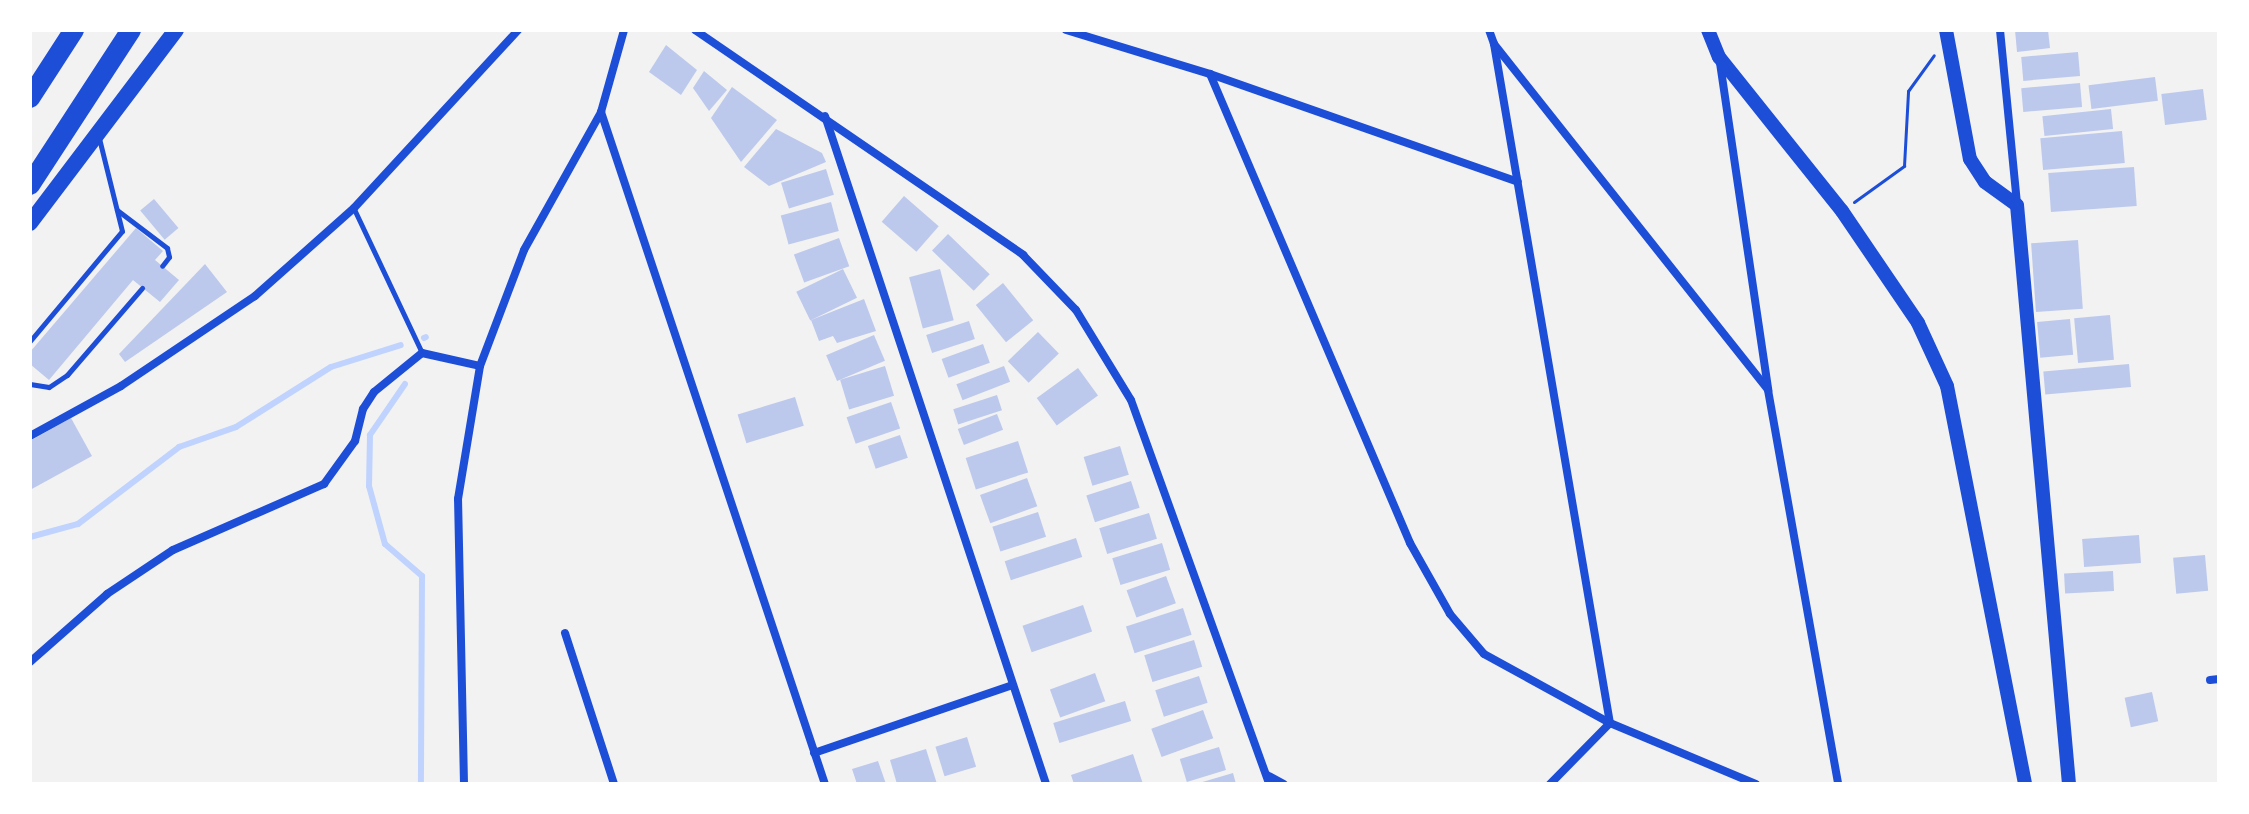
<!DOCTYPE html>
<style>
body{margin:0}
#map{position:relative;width:2249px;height:814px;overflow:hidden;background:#f2f2f2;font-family:"Archivo Narrow",sans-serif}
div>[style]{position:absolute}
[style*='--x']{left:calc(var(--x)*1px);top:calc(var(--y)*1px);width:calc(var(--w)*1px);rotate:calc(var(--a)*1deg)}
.stream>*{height:6px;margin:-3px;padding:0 3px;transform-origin:3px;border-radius:3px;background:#bfd3fe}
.building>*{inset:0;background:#bdc9ec;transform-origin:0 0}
.path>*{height:3px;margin:-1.5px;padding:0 1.5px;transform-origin:1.5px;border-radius:1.5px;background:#1d4ed8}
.service>*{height:5px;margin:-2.5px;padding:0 2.5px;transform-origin:2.5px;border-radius:2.5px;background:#1d4ed8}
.minor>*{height:8px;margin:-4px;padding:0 4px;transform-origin:4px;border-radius:4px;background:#1d4ed8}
.tertiary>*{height:14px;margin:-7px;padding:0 7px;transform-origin:7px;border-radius:7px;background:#1d4ed8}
.primary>*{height:16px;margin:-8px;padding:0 8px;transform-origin:8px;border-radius:8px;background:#1d4ed8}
.motorway>*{height:20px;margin:-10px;padding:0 10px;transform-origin:10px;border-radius:10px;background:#1d4ed8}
span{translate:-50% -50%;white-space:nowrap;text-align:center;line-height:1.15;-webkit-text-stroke:6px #fff;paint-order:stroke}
.frame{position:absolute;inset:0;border:32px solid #fff;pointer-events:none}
</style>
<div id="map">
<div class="stream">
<i style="--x:424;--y:338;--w:2;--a:-27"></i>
<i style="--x:405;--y:384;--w:62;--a:124.5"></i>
<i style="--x:370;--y:435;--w:51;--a:91.1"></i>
<i style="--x:369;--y:486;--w:60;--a:74.6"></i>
<i style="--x:385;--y:544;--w:49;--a:40.9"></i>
<i style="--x:422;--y:576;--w:208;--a:90.3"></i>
<i style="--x:30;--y:537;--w:50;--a:-15.2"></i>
<i style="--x:78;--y:524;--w:127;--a:-37.3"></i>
<i style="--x:179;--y:447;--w:60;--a:-19.3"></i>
<i style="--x:236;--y:427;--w:112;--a:-32.3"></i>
<i style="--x:331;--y:367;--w:73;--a:-17.4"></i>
</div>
<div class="building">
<i style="clip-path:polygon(2015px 30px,2048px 30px,2050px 48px,2017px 52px)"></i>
<i style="clip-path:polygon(666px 45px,697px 70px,681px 95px,649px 72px)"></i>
<i style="left:2078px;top:52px;width:24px;height:57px;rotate:85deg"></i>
<i style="clip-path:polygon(704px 71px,727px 90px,709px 111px,693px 88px)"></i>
<i style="left:2155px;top:77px;width:24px;height:67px;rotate:83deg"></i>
<i style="left:2080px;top:83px;width:24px;height:59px;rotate:85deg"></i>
<i style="clip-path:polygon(732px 87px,777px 120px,741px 162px,711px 118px)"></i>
<i style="left:2203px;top:89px;width:31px;height:42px;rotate:83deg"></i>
<i style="left:2111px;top:109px;width:20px;height:69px;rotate:84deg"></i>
<i style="clip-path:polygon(776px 129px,822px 153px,826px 162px,769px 186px,744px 167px)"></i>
<i style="left:2122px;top:131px;width:32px;height:82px;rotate:85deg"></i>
<i style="left:2134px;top:167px;width:39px;height:86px;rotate:86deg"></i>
<i style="left:826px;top:169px;width:27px;height:47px;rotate:73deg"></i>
<i style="left:904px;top:196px;width:46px;height:34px;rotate:41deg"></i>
<i style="left:154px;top:199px;width:38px;height:18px;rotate:50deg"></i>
<i style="left:831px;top:202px;width:30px;height:52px;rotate:75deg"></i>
<i style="clip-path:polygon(136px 228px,163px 251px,155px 260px,179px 280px,160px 302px,133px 280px,49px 380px,30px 364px,30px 352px)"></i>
<i style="left:948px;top:234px;width:58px;height:23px;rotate:44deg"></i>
<i style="left:839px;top:238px;width:30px;height:48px;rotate:70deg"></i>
<i style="left:2078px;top:240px;width:69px;height:47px;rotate:86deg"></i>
<i style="clip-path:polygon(205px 264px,227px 292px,125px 362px,119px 354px)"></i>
<i style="left:843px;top:269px;width:32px;height:52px;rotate:64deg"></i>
<i style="left:940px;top:269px;width:53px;height:32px;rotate:75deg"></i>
<i style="left:1003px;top:283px;width:48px;height:35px;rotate:51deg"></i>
<i style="clip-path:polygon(864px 299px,876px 331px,837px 343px,833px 336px,819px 341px,811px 320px)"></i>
<i style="left:2110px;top:315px;width:45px;height:36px;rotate:85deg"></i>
<i style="left:2070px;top:319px;width:36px;height:33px;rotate:85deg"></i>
<i style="left:969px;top:321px;width:19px;height:45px;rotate:72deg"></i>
<i style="left:1038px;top:332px;width:30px;height:42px;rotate:46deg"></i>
<i style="left:874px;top:335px;width:28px;height:52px;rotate:67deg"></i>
<i style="left:983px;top:344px;width:20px;height:44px;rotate:70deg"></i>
<i style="left:2129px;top:364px;width:23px;height:86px;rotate:85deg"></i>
<i style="left:885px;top:366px;width:31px;height:47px;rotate:73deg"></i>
<i style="left:1004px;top:366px;width:17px;height:51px;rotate:69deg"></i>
<i style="left:1078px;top:368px;width:34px;height:51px;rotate:54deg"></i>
<i style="left:997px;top:395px;width:16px;height:46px;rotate:72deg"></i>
<i style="left:795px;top:397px;width:30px;height:60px;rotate:73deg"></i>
<i style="left:891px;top:402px;width:28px;height:47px;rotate:71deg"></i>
<i style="left:997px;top:414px;width:17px;height:42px;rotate:69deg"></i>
<i style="clip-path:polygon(71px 418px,92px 456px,30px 490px,30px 441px)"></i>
<i style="left:900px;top:435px;width:24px;height:34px;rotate:71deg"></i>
<i style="left:1018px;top:441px;width:33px;height:55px;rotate:72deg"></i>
<i style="left:1120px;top:446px;width:30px;height:38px;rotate:73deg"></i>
<i style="left:1027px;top:478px;width:30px;height:50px;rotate:70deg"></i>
<i style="left:1131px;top:481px;width:28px;height:47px;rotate:72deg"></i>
<i style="left:1038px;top:512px;width:26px;height:48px;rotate:72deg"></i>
<i style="left:1149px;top:513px;width:27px;height:52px;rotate:73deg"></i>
<i style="left:2139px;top:535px;width:28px;height:57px;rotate:86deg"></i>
<i style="left:1076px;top:538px;width:20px;height:75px;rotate:72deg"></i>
<i style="left:1162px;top:543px;width:28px;height:52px;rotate:73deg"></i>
<i style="left:2205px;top:555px;width:36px;height:32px;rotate:85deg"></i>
<i style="left:2113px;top:571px;width:20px;height:49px;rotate:87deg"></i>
<i style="left:1166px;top:576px;width:29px;height:42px;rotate:70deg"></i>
<i style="left:1083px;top:605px;width:28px;height:64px;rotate:71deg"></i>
<i style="left:1183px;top:608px;width:28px;height:60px;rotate:72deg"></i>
<i style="left:1194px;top:640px;width:28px;height:52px;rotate:73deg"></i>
<i style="left:1095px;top:673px;width:30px;height:48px;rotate:70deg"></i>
<i style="left:1199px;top:676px;width:28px;height:46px;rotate:72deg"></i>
<i style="left:2152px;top:692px;width:30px;height:28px;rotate:78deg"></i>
<i style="left:1125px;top:701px;width:21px;height:75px;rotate:73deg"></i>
<i style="left:1203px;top:710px;width:30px;height:55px;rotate:70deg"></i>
<i style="left:967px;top:737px;width:31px;height:33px;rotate:73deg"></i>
<i style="left:1219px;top:747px;width:24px;height:41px;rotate:73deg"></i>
<i style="clip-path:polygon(926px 749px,937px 784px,897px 784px,890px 760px)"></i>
<i style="clip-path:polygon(1133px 754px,1143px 784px,1074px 784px,1071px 775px)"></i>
<i style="clip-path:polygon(878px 761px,886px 784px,857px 784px,852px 769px)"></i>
<i style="clip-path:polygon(1233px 773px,1236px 784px,1199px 784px,1199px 783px)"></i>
</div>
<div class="path">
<i style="--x:1854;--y:202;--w:62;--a:-35.8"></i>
<i style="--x:1904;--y:166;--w:75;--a:-86.9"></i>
<i style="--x:1908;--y:91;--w:44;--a:-54.2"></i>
</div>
<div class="service">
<i style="--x:354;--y:209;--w:159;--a:64.7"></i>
<i style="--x:117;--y:210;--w:63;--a:37.2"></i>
<i style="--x:167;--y:248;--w:9;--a:77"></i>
<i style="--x:169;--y:257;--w:11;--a:128"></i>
<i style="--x:30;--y:341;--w:143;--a:-50.1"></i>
<i style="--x:122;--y:231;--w:96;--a:-103.9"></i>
<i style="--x:30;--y:384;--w:19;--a:9"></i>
<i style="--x:49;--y:387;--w:22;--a:-34"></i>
<i style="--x:67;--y:375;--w:115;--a:-49.2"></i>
</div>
<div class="minor">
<i style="--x:695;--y:30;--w:398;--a:34.4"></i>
<i style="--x:1023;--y:255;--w:76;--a:46.1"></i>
<i style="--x:1076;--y:310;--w:105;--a:58.6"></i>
<i style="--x:1131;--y:400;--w:408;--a:70.2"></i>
<i style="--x:1066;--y:30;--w:151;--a:17"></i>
<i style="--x:1210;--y:74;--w:326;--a:19.3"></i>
<i style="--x:1489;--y:30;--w:15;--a:70"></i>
<i style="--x:1494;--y:44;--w:440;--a:51.6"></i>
<i style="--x:2000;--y:30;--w:175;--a:84.4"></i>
<i style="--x:1494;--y:44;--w:689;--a:80.31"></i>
<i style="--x:1610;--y:723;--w:86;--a:134.5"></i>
<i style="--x:1720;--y:63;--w:331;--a:81.6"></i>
<i style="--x:1768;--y:390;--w:400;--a:79.9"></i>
<i style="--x:1210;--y:74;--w:510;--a:66.9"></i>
<i style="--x:1410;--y:543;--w:81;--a:60.6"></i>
<i style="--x:1450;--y:614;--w:52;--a:49.6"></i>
<i style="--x:1484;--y:654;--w:144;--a:28.7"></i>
<i style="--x:1610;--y:723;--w:158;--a:22.7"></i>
<i style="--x:601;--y:112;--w:708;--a:71.57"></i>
<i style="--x:825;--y:116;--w:704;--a:71.69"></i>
<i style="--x:30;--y:436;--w:104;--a:-28.8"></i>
<i style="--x:121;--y:386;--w:161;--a:-33.9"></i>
<i style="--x:255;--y:296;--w:132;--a:-41.6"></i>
<i style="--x:354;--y:208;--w:242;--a:-47.3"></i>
<i style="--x:565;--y:633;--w:159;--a:72"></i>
<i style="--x:30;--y:662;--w:103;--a:-41.4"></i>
<i style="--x:107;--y:594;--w:79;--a:-33.7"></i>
<i style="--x:173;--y:550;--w:165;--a:-23.6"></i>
<i style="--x:324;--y:484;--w:53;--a:-54.2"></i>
<i style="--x:355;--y:441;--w:33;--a:-76"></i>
<i style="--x:363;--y:409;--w:20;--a:-57"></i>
<i style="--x:374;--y:392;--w:62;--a:-39.1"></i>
<i style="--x:422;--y:353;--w:59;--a:12.6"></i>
<i style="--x:2210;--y:680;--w:9;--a:-6"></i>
<i style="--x:814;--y:753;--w:210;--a:-18.9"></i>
<i style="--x:1267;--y:775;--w:19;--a:28"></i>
<i style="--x:464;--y:784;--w:285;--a:-91.2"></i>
<i style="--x:458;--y:499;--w:135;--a:-80.6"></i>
<i style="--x:480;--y:366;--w:124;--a:-69.2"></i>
<i style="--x:524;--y:250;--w:158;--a:-60.8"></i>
<i style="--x:601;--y:112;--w:85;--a:-74.3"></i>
</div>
<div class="tertiary">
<i style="--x:1708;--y:30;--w:29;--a:68"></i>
<i style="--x:1719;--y:57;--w:197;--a:51.4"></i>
<i style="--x:1842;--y:211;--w:135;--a:55.8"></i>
<i style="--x:1918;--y:323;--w:69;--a:65.3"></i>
<i style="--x:1947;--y:386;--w:406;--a:78.9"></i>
<i style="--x:1946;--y:30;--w:131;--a:79.5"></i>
<i style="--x:1970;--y:159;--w:27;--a:57"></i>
<i style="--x:1985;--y:182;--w:39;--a:36"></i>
<i style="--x:2017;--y:205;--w:581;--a:84.87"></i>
</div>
<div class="primary">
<i style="--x:30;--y:223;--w:242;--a:-52.9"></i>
</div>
<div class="motorway">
<i style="--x:30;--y:98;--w:81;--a:-57.1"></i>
<i style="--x:30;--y:185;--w:185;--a:-56.9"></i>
</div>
<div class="frame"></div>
</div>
